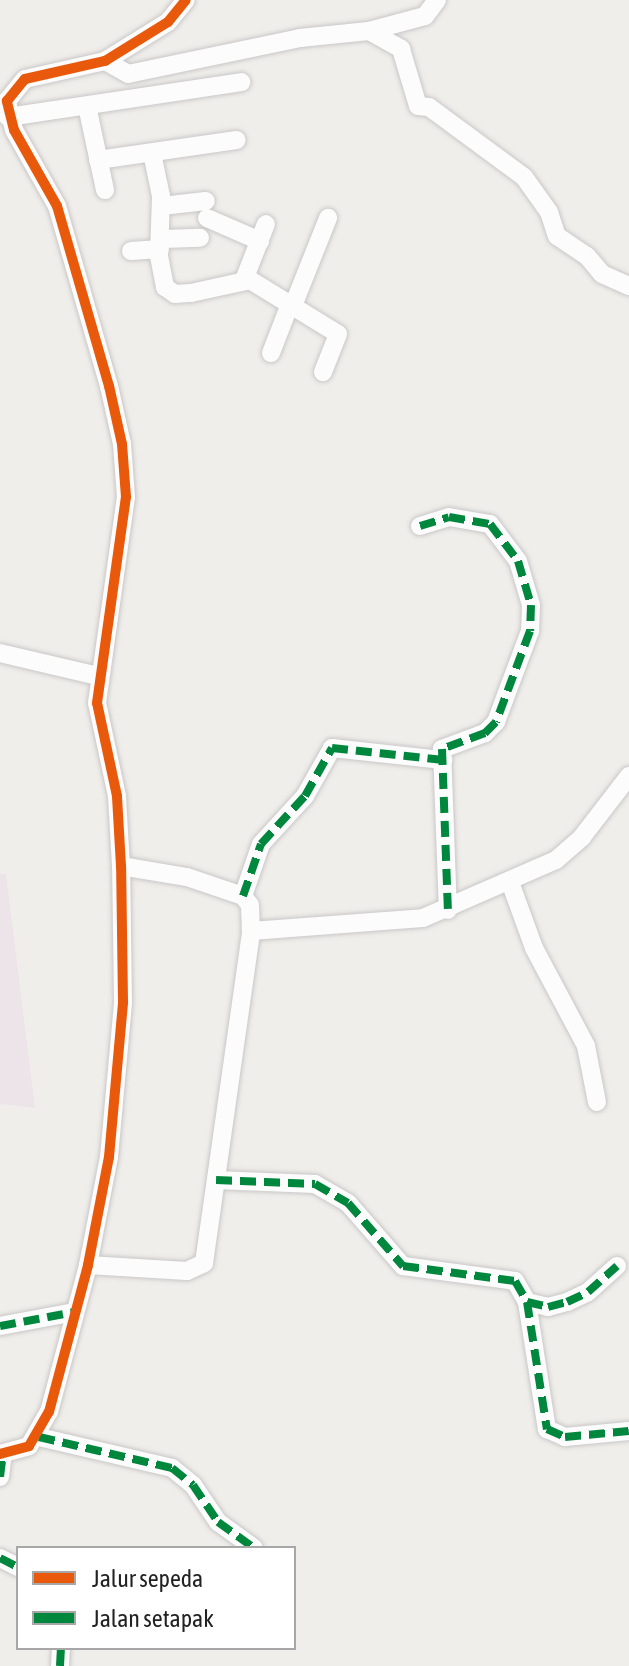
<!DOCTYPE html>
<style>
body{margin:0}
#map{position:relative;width:629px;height:1666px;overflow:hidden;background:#f0eeeb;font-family:"Asap Condensed",sans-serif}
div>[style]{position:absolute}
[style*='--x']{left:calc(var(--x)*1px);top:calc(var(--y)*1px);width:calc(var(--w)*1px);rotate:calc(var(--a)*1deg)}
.industrial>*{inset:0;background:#ede4e9}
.roads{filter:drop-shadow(0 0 2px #c9c8c7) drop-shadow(0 0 2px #c9c8c7)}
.minor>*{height:18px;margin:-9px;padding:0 9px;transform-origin:9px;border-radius:9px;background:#fdfcfc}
.quiet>*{height:8px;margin-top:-4px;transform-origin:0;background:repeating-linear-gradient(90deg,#00873e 0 16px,transparent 0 24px)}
.cycleway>*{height:10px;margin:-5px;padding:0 5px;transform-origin:5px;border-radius:5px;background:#e8590c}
span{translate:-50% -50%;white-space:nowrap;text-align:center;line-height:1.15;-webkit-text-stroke:7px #fff;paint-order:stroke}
.legend{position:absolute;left:16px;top:1546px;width:280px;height:104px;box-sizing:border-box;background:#fff;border:2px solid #a7a7a7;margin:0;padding:10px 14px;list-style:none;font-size:24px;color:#222}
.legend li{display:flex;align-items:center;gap:16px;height:40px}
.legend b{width:40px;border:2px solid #a7a7a7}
</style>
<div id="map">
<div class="industrial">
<i style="clip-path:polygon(0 874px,6px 874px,35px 1108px,0 1104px)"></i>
</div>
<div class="roads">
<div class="minor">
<i style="--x:369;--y:31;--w:37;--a:29"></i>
<i style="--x:401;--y:49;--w:59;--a:73.4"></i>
<i style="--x:418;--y:106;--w:11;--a:5"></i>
<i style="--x:429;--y:107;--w:118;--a:36.4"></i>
<i style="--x:524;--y:177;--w:43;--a:54.5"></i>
<i style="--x:549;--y:212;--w:25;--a:72"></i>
<i style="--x:557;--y:236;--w:36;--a:34"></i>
<i style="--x:587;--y:256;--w:23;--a:50"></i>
<i style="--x:602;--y:274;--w:30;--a:24"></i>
<i style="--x:105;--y:61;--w:26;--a:29"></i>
<i style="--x:128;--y:74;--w:176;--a:-11.8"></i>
<i style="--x:300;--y:38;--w:69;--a:-5.8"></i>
<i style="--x:369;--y:31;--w:58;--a:-15"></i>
<i style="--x:425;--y:16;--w:20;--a:-53"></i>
<i style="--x:87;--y:106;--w:86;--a:77.9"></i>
<i style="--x:8;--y:117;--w:236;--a:-8.5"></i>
<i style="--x:152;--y:153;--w:44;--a:78.2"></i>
<i style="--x:161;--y:196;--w:60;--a:91.9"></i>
<i style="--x:159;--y:256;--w:32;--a:79"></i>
<i style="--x:165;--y:287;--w:12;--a:35"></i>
<i style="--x:175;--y:294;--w:16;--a:-4"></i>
<i style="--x:191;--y:293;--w:60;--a:-12.4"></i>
<i style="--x:250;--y:280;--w:103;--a:31.5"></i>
<i style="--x:338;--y:334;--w:41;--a:111.5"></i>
<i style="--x:98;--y:160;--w:140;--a:-8.2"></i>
<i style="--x:162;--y:206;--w:44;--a:-6.5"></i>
<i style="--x:207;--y:218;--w:58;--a:23.5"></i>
<i style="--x:163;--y:239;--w:37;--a:-2"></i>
<i style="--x:131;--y:251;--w:29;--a:-4"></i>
<i style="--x:244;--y:280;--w:60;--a:-68.6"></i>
<i style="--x:293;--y:306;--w:95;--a:-68.3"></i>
<i style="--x:271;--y:353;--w:53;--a:-68.8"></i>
<i style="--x:420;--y:526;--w:30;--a:-17"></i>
<i style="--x:449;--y:517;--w:42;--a:9.7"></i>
<i style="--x:490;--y:524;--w:46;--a:52.9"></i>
<i style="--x:518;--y:561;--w:46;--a:73.5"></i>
<i style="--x:531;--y:605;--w:26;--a:92"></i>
<i style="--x:530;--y:631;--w:97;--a:110.5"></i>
<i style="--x:496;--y:722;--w:16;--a:135"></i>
<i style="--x:485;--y:733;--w:46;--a:159.6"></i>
<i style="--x:442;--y:749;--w:161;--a:87.9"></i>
<i style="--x:0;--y:653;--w:101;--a:13.2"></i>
<i style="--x:121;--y:866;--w:67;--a:9.5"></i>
<i style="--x:187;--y:877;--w:59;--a:18.7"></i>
<i style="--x:243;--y:896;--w:11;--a:52"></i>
<i style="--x:250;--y:905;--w:26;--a:88"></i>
<i style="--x:251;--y:931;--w:172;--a:-4.3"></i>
<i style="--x:423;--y:918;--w:145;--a:-23.6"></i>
<i style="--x:556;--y:860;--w:35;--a:-41"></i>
<i style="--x:582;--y:837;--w:77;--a:-52.4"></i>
<i style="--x:510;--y:882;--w:70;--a:70"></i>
<i style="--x:534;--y:948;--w:111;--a:62"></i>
<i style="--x:586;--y:1046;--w:57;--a:78.9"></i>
<i style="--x:243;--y:896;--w:55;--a:-70.9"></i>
<i style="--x:261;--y:844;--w:65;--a:-47.5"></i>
<i style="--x:305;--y:796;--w:55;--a:-60.6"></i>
<i style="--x:332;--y:748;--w:112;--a:6.2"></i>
<i style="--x:216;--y:1180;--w:99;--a:2.3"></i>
<i style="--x:315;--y:1184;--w:38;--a:30"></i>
<i style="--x:348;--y:1203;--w:84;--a:48.9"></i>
<i style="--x:403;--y:1266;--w:113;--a:7.6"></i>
<i style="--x:515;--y:1281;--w:24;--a:60"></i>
<i style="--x:527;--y:1302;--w:129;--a:81.1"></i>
<i style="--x:547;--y:1429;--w:20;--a:24"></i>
<i style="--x:565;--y:1437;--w:64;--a:-5.4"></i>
<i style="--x:88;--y:1265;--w:99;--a:3.5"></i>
<i style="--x:187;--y:1271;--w:19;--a:-25"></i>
<i style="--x:204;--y:1263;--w:335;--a:-81.9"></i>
<i style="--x:527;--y:1302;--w:22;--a:13"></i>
<i style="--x:548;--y:1307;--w:20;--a:-15"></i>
<i style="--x:567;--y:1302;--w:23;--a:-25"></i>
<i style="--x:588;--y:1292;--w:39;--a:-42"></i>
<i style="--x:0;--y:1326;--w:76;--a:-10.6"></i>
<i style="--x:39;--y:1437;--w:137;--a:13.1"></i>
<i style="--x:172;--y:1468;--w:27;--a:39"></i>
<i style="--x:193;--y:1485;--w:45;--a:56"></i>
<i style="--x:218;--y:1522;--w:44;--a:35.8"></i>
<i style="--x:0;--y:1454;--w:30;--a:-15"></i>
<i style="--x:29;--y:1446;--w:39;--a:-60"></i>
<i style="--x:49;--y:1412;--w:152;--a:-75.1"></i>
<i style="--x:88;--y:1265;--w:110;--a:-79"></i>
<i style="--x:109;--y:1157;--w:156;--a:-84.8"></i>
<i style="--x:123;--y:1002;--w:136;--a:-90.8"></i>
<i style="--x:121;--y:866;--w:70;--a:-93.3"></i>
<i style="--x:117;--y:796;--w:95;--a:-102.1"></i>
<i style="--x:97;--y:703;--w:208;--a:-82"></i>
<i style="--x:126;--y:497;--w:53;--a:-94.3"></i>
<i style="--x:122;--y:444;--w:59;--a:-102.6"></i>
<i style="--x:109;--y:386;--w:187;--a:-106.1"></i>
<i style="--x:57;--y:206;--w:87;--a:-119.5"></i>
<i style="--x:14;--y:130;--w:30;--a:-104"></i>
<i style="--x:7;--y:101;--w:28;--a:-51"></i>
<i style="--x:25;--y:79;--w:82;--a:-12.7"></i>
<i style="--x:105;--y:61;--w:74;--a:-31.8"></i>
<i style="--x:168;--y:22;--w:28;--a:-51"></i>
<i style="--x:0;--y:1477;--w:23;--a:-83"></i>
<i style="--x:0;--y:1558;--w:20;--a:27"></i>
<i style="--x:60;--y:1666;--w:18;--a:-87"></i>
</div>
</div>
<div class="quiet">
<i style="--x:420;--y:526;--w:30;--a:-17"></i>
<i style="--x:449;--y:517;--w:42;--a:9.7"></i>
<i style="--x:490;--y:524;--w:46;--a:52.9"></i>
<i style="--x:518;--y:561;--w:46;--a:73.5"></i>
<i style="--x:531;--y:605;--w:26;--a:92"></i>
<i style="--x:530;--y:631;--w:97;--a:110.5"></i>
<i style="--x:496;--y:722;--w:16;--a:135"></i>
<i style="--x:485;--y:733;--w:46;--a:159.6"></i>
<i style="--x:442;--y:749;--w:161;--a:87.9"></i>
<i style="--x:243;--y:896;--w:55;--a:-70.9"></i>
<i style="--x:261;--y:844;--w:65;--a:-47.5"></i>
<i style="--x:305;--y:796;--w:55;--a:-60.6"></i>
<i style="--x:332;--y:748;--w:112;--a:6.2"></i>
<i style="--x:216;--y:1180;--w:99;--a:2.3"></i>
<i style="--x:315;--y:1184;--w:38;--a:30"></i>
<i style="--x:348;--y:1203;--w:84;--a:48.9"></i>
<i style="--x:403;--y:1266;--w:113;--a:7.6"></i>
<i style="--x:515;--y:1281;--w:24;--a:60"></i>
<i style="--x:527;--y:1302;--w:129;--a:81.1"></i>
<i style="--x:547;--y:1429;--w:20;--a:24"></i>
<i style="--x:565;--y:1437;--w:64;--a:-5.4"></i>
<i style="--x:527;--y:1302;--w:22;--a:13"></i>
<i style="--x:548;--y:1307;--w:20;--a:-15"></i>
<i style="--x:567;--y:1302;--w:23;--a:-25"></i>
<i style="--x:588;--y:1292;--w:39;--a:-42"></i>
<i style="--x:0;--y:1326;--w:76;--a:-10.6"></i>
<i style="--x:39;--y:1437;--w:137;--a:13.1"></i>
<i style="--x:172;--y:1468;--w:27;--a:39"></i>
<i style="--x:193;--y:1485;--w:45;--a:56"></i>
<i style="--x:218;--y:1522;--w:44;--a:35.8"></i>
<i style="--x:0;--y:1477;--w:23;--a:-83"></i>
<i style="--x:0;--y:1558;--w:20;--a:27"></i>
<i style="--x:60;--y:1666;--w:18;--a:-87"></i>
</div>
<div class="cycleway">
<i style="--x:0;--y:1454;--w:30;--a:-15"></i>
<i style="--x:29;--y:1446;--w:39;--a:-60"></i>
<i style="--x:49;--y:1412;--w:152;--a:-75.1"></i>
<i style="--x:88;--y:1265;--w:110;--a:-79"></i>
<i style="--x:109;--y:1157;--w:156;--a:-84.8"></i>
<i style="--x:123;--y:1002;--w:136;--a:-90.8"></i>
<i style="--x:121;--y:866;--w:70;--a:-93.3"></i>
<i style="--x:117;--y:796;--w:95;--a:-102.1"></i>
<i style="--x:97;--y:703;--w:208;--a:-82"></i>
<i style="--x:126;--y:497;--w:53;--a:-94.3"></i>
<i style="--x:122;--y:444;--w:59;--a:-102.6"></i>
<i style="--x:109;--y:386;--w:187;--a:-106.1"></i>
<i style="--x:57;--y:206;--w:87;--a:-119.5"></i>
<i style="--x:14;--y:130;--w:30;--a:-104"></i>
<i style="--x:7;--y:101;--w:28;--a:-51"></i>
<i style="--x:25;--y:79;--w:82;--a:-12.7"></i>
<i style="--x:105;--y:61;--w:74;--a:-31.8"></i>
<i style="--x:168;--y:22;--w:28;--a:-51"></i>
</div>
<ul class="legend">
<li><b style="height:10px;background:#e8590c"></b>Jalur sepeda</li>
<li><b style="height:10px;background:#00873e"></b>Jalan setapak</li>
</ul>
</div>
